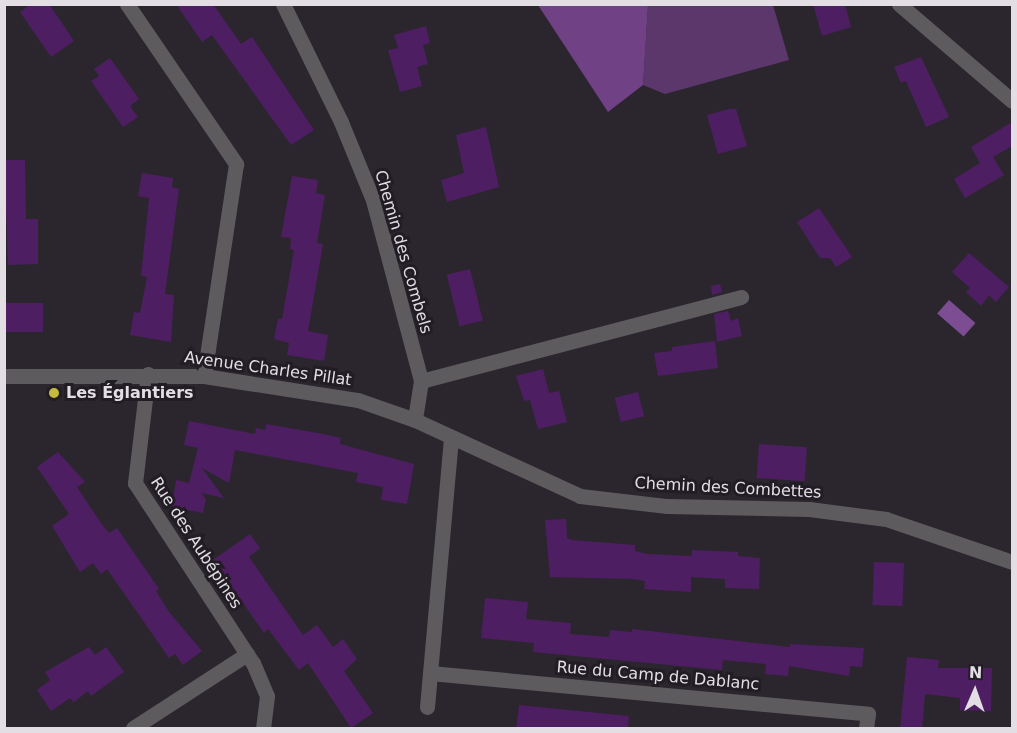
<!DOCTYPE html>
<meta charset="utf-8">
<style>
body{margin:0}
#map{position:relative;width:1017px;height:733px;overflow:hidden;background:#2b262e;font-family:"DejaVu Sans",sans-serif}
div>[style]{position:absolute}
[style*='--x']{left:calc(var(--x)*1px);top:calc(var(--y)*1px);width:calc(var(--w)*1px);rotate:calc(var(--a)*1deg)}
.green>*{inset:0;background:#5b376c}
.forest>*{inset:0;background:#714186}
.water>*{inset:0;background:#7d4d94;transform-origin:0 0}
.building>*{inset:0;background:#4e1e62;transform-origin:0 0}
.minor>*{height:15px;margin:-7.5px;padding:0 7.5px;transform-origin:7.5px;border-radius:7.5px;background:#5e5b5f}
.dots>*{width:16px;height:16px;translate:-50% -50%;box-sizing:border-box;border:3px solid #221c24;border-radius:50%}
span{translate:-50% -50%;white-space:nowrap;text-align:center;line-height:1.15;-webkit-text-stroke:6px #221c24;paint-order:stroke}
.street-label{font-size:16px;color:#e2dee4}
.poi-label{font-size:16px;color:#e2dee4;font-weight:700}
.left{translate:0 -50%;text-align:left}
.frame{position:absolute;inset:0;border:6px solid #e2dee4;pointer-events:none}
.north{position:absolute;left:945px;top:661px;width:60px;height:60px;-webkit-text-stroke:4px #221c24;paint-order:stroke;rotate:2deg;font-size:16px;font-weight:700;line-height:24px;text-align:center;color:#e2dee4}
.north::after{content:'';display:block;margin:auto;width:21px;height:27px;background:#e2dee4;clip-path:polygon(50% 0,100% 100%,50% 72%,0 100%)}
</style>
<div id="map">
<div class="green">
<i style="clip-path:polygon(648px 5px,773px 5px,789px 60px,665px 94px,643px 85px)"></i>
</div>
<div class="forest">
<i style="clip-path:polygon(538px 5px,648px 5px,643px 85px,608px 112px)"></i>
</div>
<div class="water">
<i style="left:949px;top:300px;width:35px;height:18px;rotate:41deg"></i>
</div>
<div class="building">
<i style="clip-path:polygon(31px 4px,49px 4px,74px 41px,51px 57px,20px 12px)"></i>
<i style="clip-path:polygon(176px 4px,213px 4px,241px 44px,252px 37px,314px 130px,291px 145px,212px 35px,202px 42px)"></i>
<i style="clip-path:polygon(813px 4px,845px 4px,851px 27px,822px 36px)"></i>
<i style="clip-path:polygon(426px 26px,430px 43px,423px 45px,428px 64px,417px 67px,422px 86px,400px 92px,388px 50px,398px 48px,394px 35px)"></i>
<i style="clip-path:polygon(921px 57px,949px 117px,926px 127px,906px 81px,901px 83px,894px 67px)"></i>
<i style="clip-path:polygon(110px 58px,139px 99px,130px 106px,138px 117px,123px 127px,91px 81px,99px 76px,94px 69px)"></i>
<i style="clip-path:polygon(729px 109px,736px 109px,747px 146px,718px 154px,707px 115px)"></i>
<i style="clip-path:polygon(1012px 122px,1012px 146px,993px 157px,1004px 175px,965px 198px,954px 179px,980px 163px,971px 147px)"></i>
<i style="clip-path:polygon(486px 127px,499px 187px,447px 202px,441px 180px,464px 173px,456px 135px)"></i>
<i style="clip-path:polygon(4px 160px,25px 160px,26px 219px,38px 219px,38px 264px,8px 265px)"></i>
<i style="clip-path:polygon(142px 173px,173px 178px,172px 187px,179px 189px,165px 294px,174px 295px,171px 342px,130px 335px,134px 312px,140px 313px,147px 277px,141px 276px,149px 198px,138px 196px)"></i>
<i style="clip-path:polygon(292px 176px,318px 180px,316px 193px,325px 195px,317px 243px,323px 244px,308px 331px,328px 335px,324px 361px,287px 355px,289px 343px,274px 339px,278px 319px,282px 319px,294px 250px,290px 249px,291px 238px,281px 237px)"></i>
<i style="clip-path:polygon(819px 208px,852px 257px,836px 267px,830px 258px,820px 258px,797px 222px)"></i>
<i style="clip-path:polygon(969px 253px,1009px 287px,996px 302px,989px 295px,981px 306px,966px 292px,970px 288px,952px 272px)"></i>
<i style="left:470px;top:269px;width:53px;height:24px;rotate:76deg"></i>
<i style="clip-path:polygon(720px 284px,722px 292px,712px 295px,711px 286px)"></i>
<i style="left:4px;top:303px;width:39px;height:29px"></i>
<i style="clip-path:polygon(728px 311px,731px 321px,738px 318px,742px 336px,717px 342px,714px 314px)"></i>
<i style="clip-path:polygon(715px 341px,718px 368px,658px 376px,654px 353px,672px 351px,672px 347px)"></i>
<i style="clip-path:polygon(543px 369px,549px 393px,559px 391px,567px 422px,538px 429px,530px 400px,524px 401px,516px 376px)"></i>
<i style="left:638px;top:392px;width:25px;height:24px;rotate:76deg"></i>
<i style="clip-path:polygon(189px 421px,255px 434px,256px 428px,265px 430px,266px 424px,323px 434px,341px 438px,340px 444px,414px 464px,407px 504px,381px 500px,383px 487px,356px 482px,358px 473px,235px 450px,229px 483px,202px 468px,224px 498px,201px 493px,206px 499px,203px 513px,172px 507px,176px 480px,189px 483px,198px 448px,184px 445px)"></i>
<i style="left:759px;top:444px;width:48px;height:34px;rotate:4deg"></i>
<i style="clip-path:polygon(58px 452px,85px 482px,77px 487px,101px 523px,109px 533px,117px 528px,159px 589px,156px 591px,169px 612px,202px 651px,183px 665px,175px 654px,169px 658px,107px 569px,101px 574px,93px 563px,80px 572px,52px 526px,69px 514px,37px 467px)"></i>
<i style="clip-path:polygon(566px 519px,567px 538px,572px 540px,635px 545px,635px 551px,647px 554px,692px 556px,692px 550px,738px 552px,738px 556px,760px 558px,759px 589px,725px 588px,725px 579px,691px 577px,691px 592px,644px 589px,645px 581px,633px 579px,550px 577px,545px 520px)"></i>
<i style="clip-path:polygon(250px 534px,260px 548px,249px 557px,303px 635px,317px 625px,333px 647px,343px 639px,357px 659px,344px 671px,373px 713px,351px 728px,308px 663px,299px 670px,268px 629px,264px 633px,213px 560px)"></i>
<i style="left:874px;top:562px;width:30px;height:43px;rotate:2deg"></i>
<i style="clip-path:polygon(485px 598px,528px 602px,526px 619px,571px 623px,570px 634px,609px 637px,610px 630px,632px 632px,632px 629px,790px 647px,790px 644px,864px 648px,862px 667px,850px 666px,849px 676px,789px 666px,788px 676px,765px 674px,766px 664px,723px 660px,722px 670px,533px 652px,534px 643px,481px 638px)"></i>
<i style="clip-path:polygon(89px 647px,95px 655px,106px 647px,124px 672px,91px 696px,88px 691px,74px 702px,70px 698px,51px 711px,37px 690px,50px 680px,45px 672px)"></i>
<i style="clip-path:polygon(907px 657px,939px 660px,938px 668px,992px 668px,991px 711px,960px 710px,960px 698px,925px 694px,922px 729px,900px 729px)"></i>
<i style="clip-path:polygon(519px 705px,629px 716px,628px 729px,516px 729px)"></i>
</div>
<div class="minor">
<i style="--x:127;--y:4;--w:194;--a:55.7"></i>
<i style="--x:236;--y:164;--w:214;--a:98.6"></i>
<i style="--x:283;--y:4;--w:131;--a:63.8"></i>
<i style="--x:341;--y:122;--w:84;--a:67.7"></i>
<i style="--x:373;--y:200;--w:187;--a:75.1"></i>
<i style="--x:421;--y:381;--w:39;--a:99"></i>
<i style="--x:899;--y:4;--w:149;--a:40.6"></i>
<i style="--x:148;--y:374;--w:110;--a:96.8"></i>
<i style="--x:135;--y:483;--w:215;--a:56.8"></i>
<i style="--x:253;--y:663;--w:36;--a:67"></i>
<i style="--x:267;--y:696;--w:32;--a:97"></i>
<i style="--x:4;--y:376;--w:200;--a:0"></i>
<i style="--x:204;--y:376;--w:156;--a:8.9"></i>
<i style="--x:358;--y:400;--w:60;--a:19.3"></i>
<i style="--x:415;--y:420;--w:182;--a:24.7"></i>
<i style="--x:580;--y:496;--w:88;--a:6.6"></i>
<i style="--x:667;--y:506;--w:142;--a:1.2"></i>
<i style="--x:809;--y:509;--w:78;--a:7.4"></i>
<i style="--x:886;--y:519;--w:133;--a:18.8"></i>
<i style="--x:421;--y:381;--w:331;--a:-14.7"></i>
<i style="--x:430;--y:673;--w:440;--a:5.3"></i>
<i style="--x:868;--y:714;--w:14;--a:98"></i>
<i style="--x:427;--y:707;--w:270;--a:-84.9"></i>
<i style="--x:133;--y:728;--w:136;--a:-33"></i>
</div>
<div class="dots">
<i style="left:54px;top:393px;background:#c6bb3c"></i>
</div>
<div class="street-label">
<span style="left:403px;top:252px;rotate:74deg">Chemin des Combels</span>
<span style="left:268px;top:369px;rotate:8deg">Avenue Charles Pillat</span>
<span style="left:728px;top:488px;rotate:3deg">Chemin des Combettes</span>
<span style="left:196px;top:543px;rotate:57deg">Rue des Aubépines</span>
<span style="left:658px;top:676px;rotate:5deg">Rue du Camp de Dablanc</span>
</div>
<div class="poi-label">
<span class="left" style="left:66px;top:393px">Les Églantiers</span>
</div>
<div class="frame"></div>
<div class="north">N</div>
</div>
